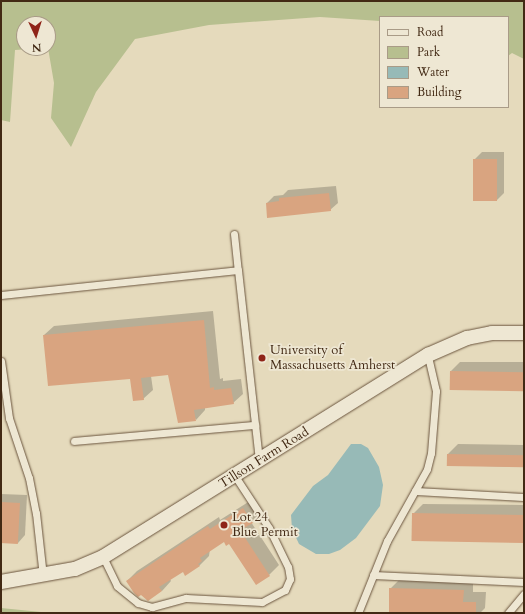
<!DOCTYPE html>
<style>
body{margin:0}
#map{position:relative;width:525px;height:614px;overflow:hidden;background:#e5dabc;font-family:Cardo,serif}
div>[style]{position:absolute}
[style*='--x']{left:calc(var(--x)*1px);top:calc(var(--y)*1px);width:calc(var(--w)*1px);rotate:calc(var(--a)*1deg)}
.green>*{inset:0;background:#b7bf8f}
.water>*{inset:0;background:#97bab7}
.shadow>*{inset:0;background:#0003}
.building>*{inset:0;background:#d9a480;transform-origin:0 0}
.roads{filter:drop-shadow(0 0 1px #6b553e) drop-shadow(0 0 1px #6b553e)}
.service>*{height:7px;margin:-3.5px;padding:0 3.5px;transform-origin:3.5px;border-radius:3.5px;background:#eee7d3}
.minor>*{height:14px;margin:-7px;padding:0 7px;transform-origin:7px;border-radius:7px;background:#eee7d3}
.dots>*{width:11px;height:11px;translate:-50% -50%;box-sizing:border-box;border:2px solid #eee7d3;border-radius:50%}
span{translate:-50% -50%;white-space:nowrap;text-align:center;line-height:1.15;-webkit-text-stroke:3.5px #eee7d3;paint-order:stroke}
.poi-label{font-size:13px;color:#422914}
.left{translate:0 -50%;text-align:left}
.street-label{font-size:13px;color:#422914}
.frame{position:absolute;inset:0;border:2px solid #422914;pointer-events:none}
.legend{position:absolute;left:379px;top:16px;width:130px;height:92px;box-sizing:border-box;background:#eee7d3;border:1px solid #a99b87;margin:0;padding:5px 7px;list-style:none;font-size:12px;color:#422914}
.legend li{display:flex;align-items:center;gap:8px;height:20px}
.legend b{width:20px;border:1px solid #a99b87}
.north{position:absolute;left:16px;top:16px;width:40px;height:40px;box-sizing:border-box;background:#eee7d3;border:1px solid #a99b87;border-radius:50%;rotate:176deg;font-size:11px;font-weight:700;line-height:16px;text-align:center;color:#422914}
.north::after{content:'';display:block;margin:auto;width:14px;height:18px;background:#8f2418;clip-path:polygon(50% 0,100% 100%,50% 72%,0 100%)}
</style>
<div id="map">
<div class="green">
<i style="clip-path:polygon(1px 1px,524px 1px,524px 59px,512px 53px,508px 56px,508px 17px,380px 17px,380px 21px,320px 17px,209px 25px,135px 39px,96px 92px,71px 147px,51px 118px,54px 83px,48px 48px,48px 24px,24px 24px,24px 48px,47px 48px,15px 50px,10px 122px,1px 120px)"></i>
<i style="clip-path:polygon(1px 608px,51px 613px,1px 613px)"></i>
</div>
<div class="water">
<i style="clip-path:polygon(351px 444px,361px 444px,368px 448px,379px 467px,383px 485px,380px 506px,356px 538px,340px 550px,329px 554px,316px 554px,299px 544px,292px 529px,291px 515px,313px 486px,328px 475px)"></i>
</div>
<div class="shadow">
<i style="clip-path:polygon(482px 152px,504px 152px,504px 193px,497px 200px,474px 160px)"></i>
<i style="clip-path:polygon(336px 186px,338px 203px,330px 210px,267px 203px,274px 196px,283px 195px,288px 190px)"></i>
<i style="clip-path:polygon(213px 311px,220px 379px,223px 378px,223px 381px,241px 379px,243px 394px,233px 403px,205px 407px,205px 410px,196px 420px,169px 374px,151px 376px,153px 390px,143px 399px,131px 378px,44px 335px,54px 326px)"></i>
<i style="clip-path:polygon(460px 362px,524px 362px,524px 390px,451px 371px)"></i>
<i style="clip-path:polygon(458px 444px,524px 445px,524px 467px,447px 465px,448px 454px)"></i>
<i style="clip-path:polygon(1px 494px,27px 495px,25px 535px,18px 543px,1px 542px)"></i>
<i style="clip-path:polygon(253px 499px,262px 512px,251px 522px,279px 565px,269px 575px,230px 542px,224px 541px,210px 549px,209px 556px,199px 566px,183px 571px,170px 579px,171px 581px,162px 591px,127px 581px,137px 571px,219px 517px,220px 520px)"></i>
<i style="clip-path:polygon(423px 504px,524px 505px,524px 542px,413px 514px)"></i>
<i style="clip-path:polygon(400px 579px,473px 580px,473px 592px,486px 592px,485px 608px,480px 613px,390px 613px,390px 589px)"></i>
</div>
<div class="building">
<i style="left:497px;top:159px;width:42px;height:24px;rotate:90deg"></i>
<i style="clip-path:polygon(329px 193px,331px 211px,267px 218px,266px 203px,279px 201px,279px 198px)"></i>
<i style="clip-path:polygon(204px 320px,210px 388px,214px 387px,214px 390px,231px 388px,234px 404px,194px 410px,196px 421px,178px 423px,168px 375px,141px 378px,144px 400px,133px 401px,130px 379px,48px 386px,43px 335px)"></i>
<i style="left:450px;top:371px;width:74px;height:19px;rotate:1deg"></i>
<i style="left:447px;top:454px;width:77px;height:12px;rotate:1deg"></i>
<i style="left:1px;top:502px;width:19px;height:41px;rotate:3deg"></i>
<i style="clip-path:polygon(243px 508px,253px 523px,240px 530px,270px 576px,256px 585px,229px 544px,226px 546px,224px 542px,200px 558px,202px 561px,198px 564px,200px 566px,185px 576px,183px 572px,159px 587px,162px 591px,148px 601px,141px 595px,138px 597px,134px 593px,126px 581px,208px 526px,210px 529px)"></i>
<i style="left:412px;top:513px;width:112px;height:28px;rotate:1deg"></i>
<i style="clip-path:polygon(389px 588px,464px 590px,463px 602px,476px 602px,476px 613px,389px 613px)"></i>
</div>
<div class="roads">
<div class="service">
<i style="--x:234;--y:234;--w:36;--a:84"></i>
<i style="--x:1;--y:295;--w:238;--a:-6"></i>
<i style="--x:238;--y:270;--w:192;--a:83.7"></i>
<i style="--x:1;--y:361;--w:58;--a:82"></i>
<i style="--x:9;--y:418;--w:63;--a:71.6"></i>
<i style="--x:29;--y:478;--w:36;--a:79"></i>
<i style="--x:36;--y:513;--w:63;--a:83.7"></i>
<i style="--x:74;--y:441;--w:182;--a:-5.1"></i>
<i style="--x:415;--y:491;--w:109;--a:3.2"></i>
<i style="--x:103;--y:557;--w:32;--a:64"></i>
<i style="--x:117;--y:586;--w:27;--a:39"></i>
<i style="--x:138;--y:603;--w:15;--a:16"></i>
<i style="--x:152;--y:607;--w:35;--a:-15"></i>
<i style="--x:186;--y:598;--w:76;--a:3"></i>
<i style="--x:262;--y:602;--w:26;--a:-28"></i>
<i style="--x:285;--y:590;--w:12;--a:-66"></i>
<i style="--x:290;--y:579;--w:12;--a:-99"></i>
<i style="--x:288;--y:567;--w:43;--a:-116"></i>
<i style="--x:269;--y:528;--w:62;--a:-123.2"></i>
<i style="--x:373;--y:575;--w:151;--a:2.7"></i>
<i style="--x:358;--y:613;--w:78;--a:-68.1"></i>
<i style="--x:387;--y:541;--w:82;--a:-60.9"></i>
<i style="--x:427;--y:469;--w:16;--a:-76"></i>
<i style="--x:431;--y:453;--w:62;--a:-85.4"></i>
<i style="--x:436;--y:391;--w:37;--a:-103"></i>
<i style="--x:508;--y:613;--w:25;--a:-50"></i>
</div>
<div class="minor">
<i style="--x:1;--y:582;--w:75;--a:-10"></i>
<i style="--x:75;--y:569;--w:30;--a:-23"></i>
<i style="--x:103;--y:557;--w:383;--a:-31.9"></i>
<i style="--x:428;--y:355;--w:43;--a:-23.6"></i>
<i style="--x:467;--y:338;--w:25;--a:-11"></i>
<i style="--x:492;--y:333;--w:32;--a:0"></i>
</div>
</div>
<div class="dots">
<i style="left:262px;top:358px;background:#8f2418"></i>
<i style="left:224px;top:525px;background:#8f2418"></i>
</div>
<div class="poi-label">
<span class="left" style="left:270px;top:358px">University of<br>Massachusetts Amherst</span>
<span class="left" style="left:232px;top:525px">Lot 24<br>Blue Permit</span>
</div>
<div class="street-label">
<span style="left:264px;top:458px;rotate:-32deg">Tillson Farm Road</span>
</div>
<div class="frame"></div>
<ul class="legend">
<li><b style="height:5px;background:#eee7d3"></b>Road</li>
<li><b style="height:11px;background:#b7bf8f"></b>Park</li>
<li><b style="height:11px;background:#97bab7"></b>Water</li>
<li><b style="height:11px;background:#d9a480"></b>Building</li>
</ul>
<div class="north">N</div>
</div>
